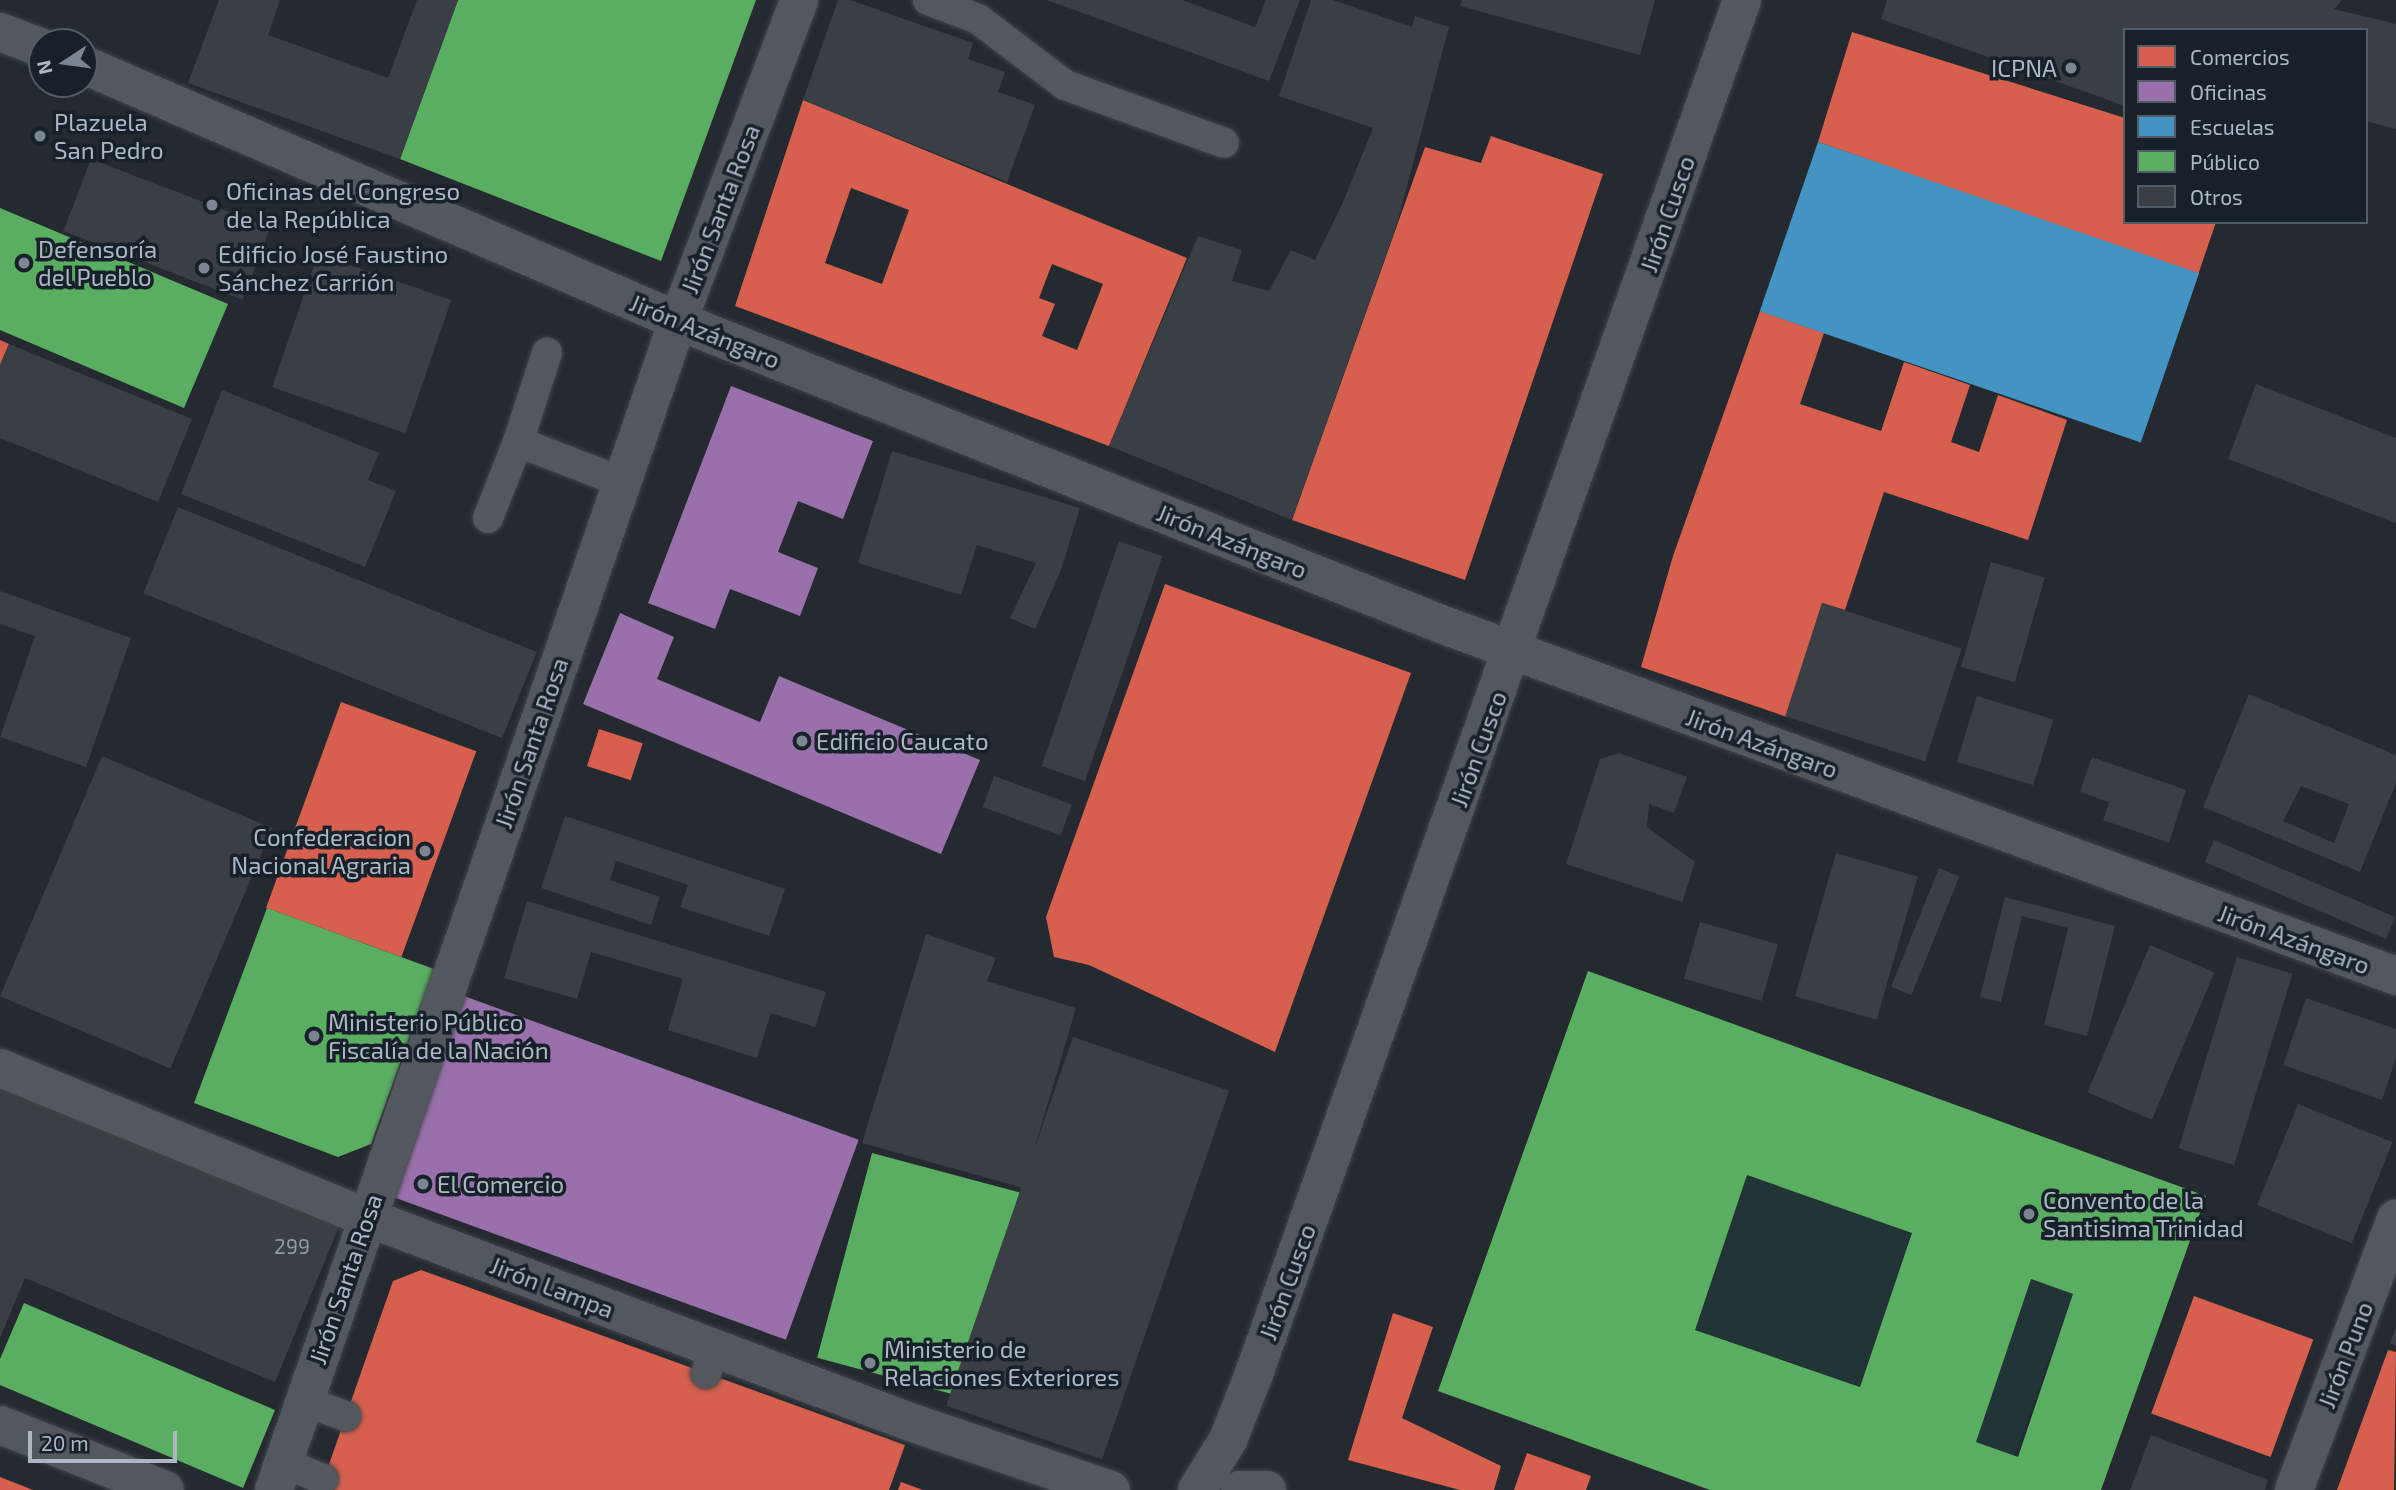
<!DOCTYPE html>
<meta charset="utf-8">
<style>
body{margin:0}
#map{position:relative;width:2396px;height:1490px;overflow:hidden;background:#242a30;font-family:"Exo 2",sans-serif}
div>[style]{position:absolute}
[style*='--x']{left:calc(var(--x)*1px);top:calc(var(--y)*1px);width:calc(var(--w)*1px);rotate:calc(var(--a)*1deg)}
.green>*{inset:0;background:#223536;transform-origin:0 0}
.shops>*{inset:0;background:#d6604d;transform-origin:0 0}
.offices>*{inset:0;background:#9970ab;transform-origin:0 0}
.schools>*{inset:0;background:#4393c3;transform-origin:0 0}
.public>*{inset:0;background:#5aae61;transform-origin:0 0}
.building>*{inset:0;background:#393f44;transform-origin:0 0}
.roads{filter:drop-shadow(0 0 2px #404449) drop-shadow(0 0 2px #404449)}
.service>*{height:30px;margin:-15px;padding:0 15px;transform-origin:15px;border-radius:15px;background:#53585f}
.pedestrian>*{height:38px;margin:-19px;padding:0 19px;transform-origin:19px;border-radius:19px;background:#53585f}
.minor>*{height:38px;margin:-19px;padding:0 19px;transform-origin:19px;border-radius:19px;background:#53585f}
.tertiary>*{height:38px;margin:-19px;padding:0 19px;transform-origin:19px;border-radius:19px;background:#53585f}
.dots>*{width:19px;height:19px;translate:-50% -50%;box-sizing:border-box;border:4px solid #18212a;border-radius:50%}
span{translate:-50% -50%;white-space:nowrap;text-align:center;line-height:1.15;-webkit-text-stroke:7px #18212a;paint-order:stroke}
.number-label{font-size:21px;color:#8f99a3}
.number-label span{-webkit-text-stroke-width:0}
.poi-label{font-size:24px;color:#acb7c3}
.right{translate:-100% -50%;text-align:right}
.left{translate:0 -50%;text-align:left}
.street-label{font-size:24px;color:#acb7c3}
.legend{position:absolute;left:2123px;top:28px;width:245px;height:196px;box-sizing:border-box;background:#18212a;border:2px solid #535d67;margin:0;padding:9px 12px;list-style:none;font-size:21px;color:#acb7c3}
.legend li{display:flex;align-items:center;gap:14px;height:35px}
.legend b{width:35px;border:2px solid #535d67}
.north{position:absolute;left:28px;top:28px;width:70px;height:70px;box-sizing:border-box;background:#18212a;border:2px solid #535d67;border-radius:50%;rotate:257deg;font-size:19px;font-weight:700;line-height:28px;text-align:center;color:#acb7c3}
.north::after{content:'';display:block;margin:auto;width:24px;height:32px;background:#7c8690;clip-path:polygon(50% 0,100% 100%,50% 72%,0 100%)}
.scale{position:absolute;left:28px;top:1431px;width:149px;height:32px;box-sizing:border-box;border:4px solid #acb7c3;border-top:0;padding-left:9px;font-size:21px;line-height:24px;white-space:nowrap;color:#acb7c3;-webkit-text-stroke:5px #18212a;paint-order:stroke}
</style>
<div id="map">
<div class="green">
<i style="left:1747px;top:1175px;width:175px;height:163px;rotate:19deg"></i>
<i style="left:2031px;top:1279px;width:45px;height:172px;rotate:20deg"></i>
</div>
<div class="shops">
<i style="clip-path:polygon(1852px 32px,2125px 118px,2125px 222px,2216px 222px,2198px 275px,1818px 142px)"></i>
<i style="clip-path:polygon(evenodd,803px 100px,1187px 258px,1109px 446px,735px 306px,803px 100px,851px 188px,909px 210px,882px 284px,825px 263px,851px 188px,803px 100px,1052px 264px,1103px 284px,1077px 350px,1042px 336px,1055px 304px,1039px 298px,1052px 264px)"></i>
<i style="clip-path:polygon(1491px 136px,1603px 174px,1465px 580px,1292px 520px,1425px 147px,1481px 163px)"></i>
<i style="clip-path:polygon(1760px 311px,1824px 333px,1800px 404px,1881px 431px,1904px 362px,1970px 385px,1951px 442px,1979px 452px,1998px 395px,2067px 420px,2028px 540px,1884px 492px,1845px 610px,1822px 603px,1787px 717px,1641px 667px,1673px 556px)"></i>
<i style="clip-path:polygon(0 340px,9px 344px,0 365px)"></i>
<i style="clip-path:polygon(1165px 584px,1411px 673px,1275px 1052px,1089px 965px,1054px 957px,1046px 917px)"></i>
<i style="left:341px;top:702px;width:144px;height:219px;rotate:20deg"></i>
<i style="left:599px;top:729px;width:46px;height:39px;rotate:18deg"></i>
<i style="clip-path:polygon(421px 1270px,905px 1445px,889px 1490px,320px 1490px,393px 1281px)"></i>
<i style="left:2194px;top:1296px;width:127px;height:125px;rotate:20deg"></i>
<i style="clip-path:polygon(1393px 1313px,1433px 1327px,1402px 1418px,1501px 1466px,1494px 1490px,1460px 1490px,1348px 1460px)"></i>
<i style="clip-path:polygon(2388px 1350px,2396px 1352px,2394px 1490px,2337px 1490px)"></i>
<i style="clip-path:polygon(1527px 1453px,1591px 1476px,1586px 1490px,1514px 1490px)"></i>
<i style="clip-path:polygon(0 1477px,33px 1490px,0 1490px)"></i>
<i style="clip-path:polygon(901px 1482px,923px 1490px,898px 1490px)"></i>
</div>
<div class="offices">
<i style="clip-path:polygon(731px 386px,873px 441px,843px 519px,798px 501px,778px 552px,818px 568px,800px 616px,730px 589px,715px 629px,648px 603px)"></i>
<i style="clip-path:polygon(620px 613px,674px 637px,657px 679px,760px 722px,779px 676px,980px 760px,941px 854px,583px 704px)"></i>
<i style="left:464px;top:996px;width:420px;height:213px;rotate:20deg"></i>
</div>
<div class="schools">
<i style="left:1818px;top:142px;width:403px;height:179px;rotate:19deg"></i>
</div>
<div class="public">
<i style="clip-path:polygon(458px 0,756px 0,661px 261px,400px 159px)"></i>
<i style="clip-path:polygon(0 208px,228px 304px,184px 408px,0 330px)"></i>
<i style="clip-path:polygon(267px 908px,434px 969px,371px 1144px,338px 1157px,194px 1103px)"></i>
<i style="clip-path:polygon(evenodd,1588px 971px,2206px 1196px,2101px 1490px,1710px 1490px,1438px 1391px,1588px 971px,1747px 1175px,1912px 1233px,1860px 1387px,1695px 1330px,1747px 1175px,1588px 971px,2031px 1279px,2073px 1294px,2018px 1457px,1976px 1442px,2031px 1279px)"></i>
<i style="left:872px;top:1153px;width:153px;height:212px;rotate:15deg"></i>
<i style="clip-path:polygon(24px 1303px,275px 1410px,243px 1488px,0 1385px,0 1359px)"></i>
</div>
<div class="building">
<i style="clip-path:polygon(219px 0,280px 0,268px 35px,388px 78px,417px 0,458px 0,400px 159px,188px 83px)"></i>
<i style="clip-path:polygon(838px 0,850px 0,973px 43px,968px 59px,1005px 72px,998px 92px,1035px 105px,1007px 182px,803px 100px)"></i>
<i style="clip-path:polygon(1047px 0,1182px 0,1255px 27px,1266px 0,1300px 0,1269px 81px)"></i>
<i style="clip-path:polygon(1311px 0,1333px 0,1412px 27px,1415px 16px,1449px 27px,1397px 224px,1292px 520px,1109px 446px,1198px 236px,1242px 250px,1232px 281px,1269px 291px,1291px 250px,1315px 260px,1343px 202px,1373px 128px,1279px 96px)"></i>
<i style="clip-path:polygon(1462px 0,1655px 0,1640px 55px,1460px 6px)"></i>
<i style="clip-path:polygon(1887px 0,2342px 0,2334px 9px,2396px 24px,2396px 129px,2366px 121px,2366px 30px,2125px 30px,2125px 106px,1881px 19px)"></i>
<i style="left:91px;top:159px;width:192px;height:77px;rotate:21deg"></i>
<i style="left:318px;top:254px;width:141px;height:141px;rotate:19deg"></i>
<i style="clip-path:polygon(9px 344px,192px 419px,158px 502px,0 438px,0 365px)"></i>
<i style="clip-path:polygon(2256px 384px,2396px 438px,2396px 523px,2228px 459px)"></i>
<i style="clip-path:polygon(222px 390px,379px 453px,368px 480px,396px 491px,365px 567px,181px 494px)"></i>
<i style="clip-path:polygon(892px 451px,1080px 508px,1061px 570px,1035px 629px,1010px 618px,1036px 563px,977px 545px,961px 595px,858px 563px)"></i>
<i style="left:178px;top:507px;width:387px;height:93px;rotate:22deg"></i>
<i style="left:1119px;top:541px;width:46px;height:238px;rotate:19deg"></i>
<i style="left:1991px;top:562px;width:56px;height:109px;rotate:16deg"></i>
<i style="clip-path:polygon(0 591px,131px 638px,86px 767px,0 737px,35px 636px,0 624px)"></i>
<i style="left:1822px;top:603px;width:147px;height:119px;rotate:18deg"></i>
<i style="clip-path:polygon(evenodd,2249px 694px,2396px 755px,2396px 783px,2360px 872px,2203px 807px,2249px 694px,2301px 786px,2349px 804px,2334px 843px,2283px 821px,2301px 786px)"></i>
<i style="left:1977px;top:696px;width:80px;height:69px;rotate:17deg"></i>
<i style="clip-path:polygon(1619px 753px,1687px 777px,1674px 813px,1649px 804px,1647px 827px,1695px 862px,1682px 902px,1566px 864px,1600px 759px)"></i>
<i style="left:102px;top:756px;width:185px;height:261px;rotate:23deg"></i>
<i style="clip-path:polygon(2092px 757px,2186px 790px,2169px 843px,2103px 820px,2109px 802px,2080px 792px)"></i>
<i style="left:994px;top:776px;width:83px;height:33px;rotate:20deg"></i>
<i style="clip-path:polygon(565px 816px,785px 889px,769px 936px,680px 907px,688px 885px,616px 861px,610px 880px,660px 897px,651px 925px,541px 888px)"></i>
<i style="left:2214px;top:840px;width:197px;height:24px;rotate:23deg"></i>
<i style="left:1836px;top:853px;width:85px;height:149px;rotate:16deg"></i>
<i style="left:1939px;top:868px;width:22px;height:128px;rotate:22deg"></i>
<i style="clip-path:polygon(2005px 897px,2115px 926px,2087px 1036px,2044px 1025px,2068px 928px,2022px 916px,2001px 1002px,1980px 997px)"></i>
<i style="clip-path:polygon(527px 901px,826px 992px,815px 1027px,771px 1013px,757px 1058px,668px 1030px,683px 979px,591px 952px,577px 999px,504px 978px)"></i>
<i style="left:1700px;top:922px;width:81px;height:59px;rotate:16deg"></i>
<i style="clip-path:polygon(926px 934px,996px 958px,987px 981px,1076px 1008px,1023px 1188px,862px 1143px)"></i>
<i style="left:2150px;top:945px;width:70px;height:160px;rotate:23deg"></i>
<i style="left:2237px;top:957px;width:58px;height:200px;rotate:17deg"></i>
<i style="clip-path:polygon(2306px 998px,2396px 1029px,2396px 1058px,2382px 1100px,2283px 1065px)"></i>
<i style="left:1073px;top:1037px;width:165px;height:390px;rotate:19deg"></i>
<i style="clip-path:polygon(0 1082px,340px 1224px,275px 1382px,25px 1278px,0 1338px)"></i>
<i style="left:2298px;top:1104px;width:102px;height:109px;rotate:22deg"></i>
<i style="clip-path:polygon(2396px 1327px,2396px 1346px,2390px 1343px)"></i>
<i style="clip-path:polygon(2151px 1435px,2268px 1480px,2265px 1490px,2130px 1490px)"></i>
</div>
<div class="roads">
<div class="service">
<i style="--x:928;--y:0;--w:53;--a:20.8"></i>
<i style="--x:978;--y:19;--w:109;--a:37.2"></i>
<i style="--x:1065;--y:85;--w:169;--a:20"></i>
<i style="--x:518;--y:442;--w:94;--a:-72"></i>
<i style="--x:488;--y:518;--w:82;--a:-68.5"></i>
<i style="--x:518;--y:442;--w:111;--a:21"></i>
<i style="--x:706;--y:1373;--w:26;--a:-69"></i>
<i style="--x:304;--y:1401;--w:44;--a:20.1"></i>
<i style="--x:283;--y:1463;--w:43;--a:21.8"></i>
</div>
<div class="pedestrian">
<i style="--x:0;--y:1425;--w:177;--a:21.5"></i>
</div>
<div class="minor">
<i style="--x:0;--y:32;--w:45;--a:20.9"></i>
<i style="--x:84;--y:65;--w:647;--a:23.31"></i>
<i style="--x:678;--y:321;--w:821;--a:21.66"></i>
<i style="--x:1441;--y:624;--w:1018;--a:20.23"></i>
<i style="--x:0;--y:1068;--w:395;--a:22.2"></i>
<i style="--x:366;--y:1217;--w:581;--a:20.65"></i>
<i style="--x:910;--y:1422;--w:212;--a:18.7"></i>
<i style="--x:274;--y:1490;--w:1237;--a:-70.94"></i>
<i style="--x:678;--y:321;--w:343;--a:-69.3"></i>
<i style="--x:2294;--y:1490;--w:290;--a:-69.4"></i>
</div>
<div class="tertiary">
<i style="--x:1197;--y:1490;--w:59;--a:-58.2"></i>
<i style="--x:1228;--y:1440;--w:74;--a:-68.6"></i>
<i style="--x:1255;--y:1371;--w:1455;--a:-70.44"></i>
<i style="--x:1240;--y:1490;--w:27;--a:0"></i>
</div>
</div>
<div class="dots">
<i style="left:2071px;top:68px;background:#7c8690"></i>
<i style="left:40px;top:136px;background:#7c8690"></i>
<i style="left:212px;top:205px;background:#7c8690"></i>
<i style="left:24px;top:263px;background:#7c8690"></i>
<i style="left:204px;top:268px;background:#7c8690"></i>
<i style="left:802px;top:741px;background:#7c8690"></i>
<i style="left:425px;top:851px;background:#7c8690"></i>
<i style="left:314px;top:1036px;background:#7c8690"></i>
<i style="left:423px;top:1184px;background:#7c8690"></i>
<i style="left:2029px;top:1214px;background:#7c8690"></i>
<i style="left:870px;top:1363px;background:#7c8690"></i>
</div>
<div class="number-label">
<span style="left:292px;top:1246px">299</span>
</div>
<div class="poi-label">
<span class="right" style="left:2057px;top:68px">ICPNA</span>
<span class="left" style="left:54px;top:136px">Plazuela<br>San Pedro</span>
<span class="left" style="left:226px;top:205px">Oficinas del Congreso<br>de la República</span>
<span class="left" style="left:38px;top:263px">Defensoría<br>del Pueblo</span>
<span class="left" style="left:218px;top:268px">Edificio José Faustino<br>Sánchez Carrión</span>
<span class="left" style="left:816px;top:741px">Edificio Caucato</span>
<span class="right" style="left:411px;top:851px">Confederacion<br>Nacional Agraria</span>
<span class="left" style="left:328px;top:1036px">Ministerio Público<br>Fiscalía de la Nación</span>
<span class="left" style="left:437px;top:1184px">El Comercio</span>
<span class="left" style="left:2043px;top:1214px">Convento de la<br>Santisima Trinidad</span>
<span class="left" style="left:884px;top:1363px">Ministerio de<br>Relaciones Exteriores</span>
</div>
<div class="street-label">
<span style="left:720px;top:209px;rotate:-69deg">Jirón Santa Rosa</span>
<span style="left:1667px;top:214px;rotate:-71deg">Jirón Cusco</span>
<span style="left:705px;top:331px;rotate:22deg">Jirón Azángaro</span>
<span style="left:1232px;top:541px;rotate:22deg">Jirón Azángaro</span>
<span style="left:531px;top:743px;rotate:-71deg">Jirón Santa Rosa</span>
<span style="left:1762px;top:743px;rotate:20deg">Jirón Azángaro</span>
<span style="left:1478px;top:749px;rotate:-70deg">Jirón Cusco</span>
<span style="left:2294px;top:939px;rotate:20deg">Jirón Azángaro</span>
<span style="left:345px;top:1279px;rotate:-71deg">Jirón Santa Rosa</span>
<span style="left:1287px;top:1282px;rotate:-70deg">Jirón Cusco</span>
<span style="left:552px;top:1287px;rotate:21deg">Jirón Lampa</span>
<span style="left:2345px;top:1355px;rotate:-69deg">Jirón Puno</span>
</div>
<ul class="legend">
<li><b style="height:19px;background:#d6604d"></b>Comercios</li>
<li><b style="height:19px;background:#9970ab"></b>Oficinas</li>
<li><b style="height:19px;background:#4393c3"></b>Escuelas</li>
<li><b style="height:19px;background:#5aae61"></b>Público</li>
<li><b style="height:19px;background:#393f44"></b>Otros</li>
</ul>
<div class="north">N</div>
<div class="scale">20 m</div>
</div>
